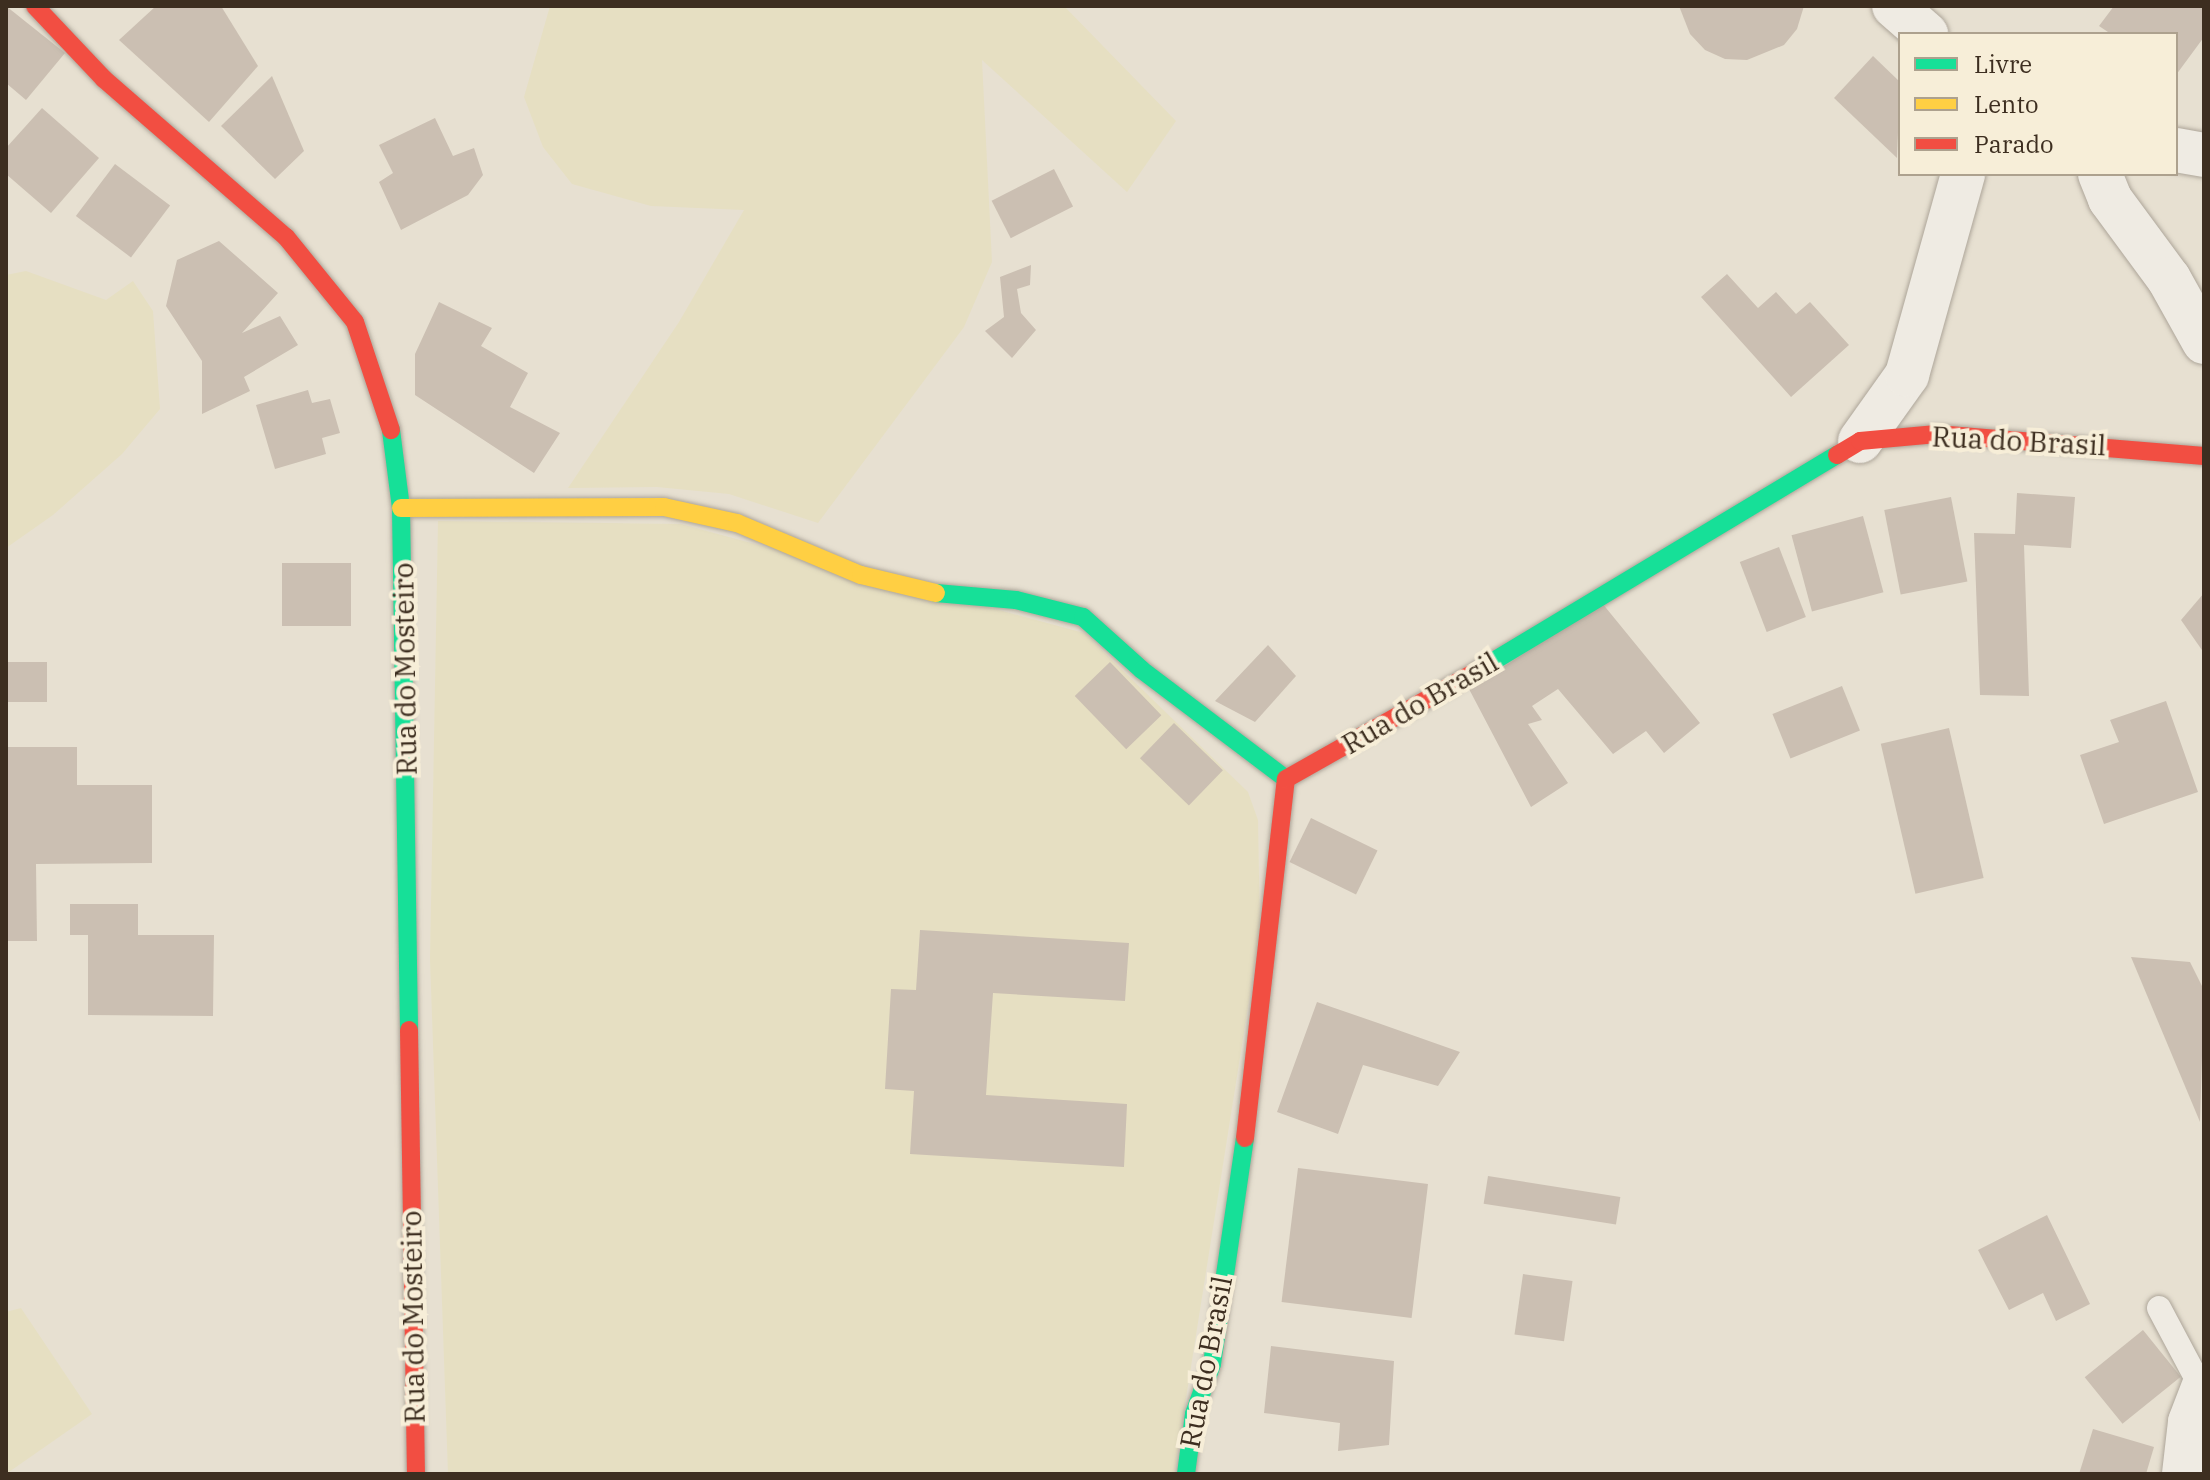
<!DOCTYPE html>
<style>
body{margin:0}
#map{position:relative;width:2210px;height:1480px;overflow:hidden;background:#e7e0d1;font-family:"IBM Plex Serif",serif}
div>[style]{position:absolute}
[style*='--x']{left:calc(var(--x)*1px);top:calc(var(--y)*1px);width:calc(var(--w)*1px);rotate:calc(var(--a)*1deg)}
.farmland>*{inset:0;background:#e6dfc2}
.building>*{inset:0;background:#cbbfb2;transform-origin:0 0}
.roads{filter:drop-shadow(0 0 2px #ada599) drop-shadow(0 0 2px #ada599)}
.lane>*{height:24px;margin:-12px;padding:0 12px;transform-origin:12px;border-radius:12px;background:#efebe3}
.street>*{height:44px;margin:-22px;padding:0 22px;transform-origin:22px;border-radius:22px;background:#efebe3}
.fast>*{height:18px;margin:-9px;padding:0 9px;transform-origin:9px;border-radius:9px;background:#16e098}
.slow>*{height:18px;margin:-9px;padding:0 9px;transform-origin:9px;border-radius:9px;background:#ffcf43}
.jam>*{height:18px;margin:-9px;padding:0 9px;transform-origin:9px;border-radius:9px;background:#f24e42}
span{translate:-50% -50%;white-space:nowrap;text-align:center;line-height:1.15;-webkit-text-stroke:8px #f7eed8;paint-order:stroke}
.street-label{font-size:28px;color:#3d2e20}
.frame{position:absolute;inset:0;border:8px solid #3d2e20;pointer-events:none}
.legend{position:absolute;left:1898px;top:32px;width:280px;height:144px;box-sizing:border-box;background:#f7eed8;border:2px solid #ada18e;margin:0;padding:10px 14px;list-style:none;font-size:24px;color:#3d2e20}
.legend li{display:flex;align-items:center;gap:16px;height:40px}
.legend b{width:40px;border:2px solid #ada18e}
</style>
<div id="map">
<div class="farmland">
<i style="clip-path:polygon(550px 6px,1064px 6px,1176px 121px,1127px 192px,982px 60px,992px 262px,964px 327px,818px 523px,729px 494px,657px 487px,568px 488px,679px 322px,744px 210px,651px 206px,572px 184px,543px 147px,524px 97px)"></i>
<i style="clip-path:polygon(26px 271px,106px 300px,133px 281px,153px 311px,160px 409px,122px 454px,53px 515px,6px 548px,6px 275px)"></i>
<i style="clip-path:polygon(438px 521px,681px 524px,1084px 633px,1248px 792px,1258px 820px,1260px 931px,1174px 1474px,448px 1474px,430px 959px)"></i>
<i style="clip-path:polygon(21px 1308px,92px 1414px,6px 1474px,6px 1312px)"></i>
</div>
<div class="building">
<i style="clip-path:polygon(6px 6px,65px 53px,26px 100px,6px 83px)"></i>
<i style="clip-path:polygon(156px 6px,221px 6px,258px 66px,209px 122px,119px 40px)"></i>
<i style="clip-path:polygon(1679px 6px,1804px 6px,1797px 29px,1784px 45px,1747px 60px,1725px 59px,1705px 50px,1690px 34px)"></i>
<i style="clip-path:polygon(2114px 6px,2204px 6px,2204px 37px,2176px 75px,2176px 34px,2111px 34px,2099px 26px)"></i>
<i style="clip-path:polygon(1873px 56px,1900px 82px,1897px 158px,1834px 98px)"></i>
<i style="clip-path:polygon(272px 76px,304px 151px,275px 179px,221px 126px)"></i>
<i style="clip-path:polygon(42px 108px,99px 158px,51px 213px,6px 174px,6px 148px)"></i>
<i style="clip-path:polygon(435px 118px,453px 156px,474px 148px,483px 175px,468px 195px,401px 230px,379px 182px,393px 173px,379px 145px)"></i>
<i style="left:115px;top:164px;width:69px;height:65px;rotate:37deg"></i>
<i style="left:1054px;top:169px;width:42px;height:70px;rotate:63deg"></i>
<i style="clip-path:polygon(219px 241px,278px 293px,242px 333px,280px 316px,298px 345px,244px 377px,250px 391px,202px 414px,202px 361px,166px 306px,177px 260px)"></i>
<i style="clip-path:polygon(1031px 265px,1030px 285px,1017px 289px,1021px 313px,1036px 330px,1012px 358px,985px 331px,1004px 317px,1000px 277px)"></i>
<i style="clip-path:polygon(1727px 274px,1758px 308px,1776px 292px,1796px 314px,1810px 302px,1849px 345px,1791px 397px,1701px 297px)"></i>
<i style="clip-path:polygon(439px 302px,492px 328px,481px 346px,528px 373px,510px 407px,560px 433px,534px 473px,415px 395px,415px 354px)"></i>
<i style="clip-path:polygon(308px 390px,312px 403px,330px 399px,340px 433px,322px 438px,326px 454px,275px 469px,256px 405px)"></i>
<i style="clip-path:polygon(2017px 493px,2075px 497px,2071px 548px,2024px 545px,2029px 696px,1980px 695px,1974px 533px,2015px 534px)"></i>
<i style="left:1951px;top:497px;width:86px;height:68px;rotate:79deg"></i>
<i style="left:1863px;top:516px;width:79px;height:74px;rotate:75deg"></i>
<i style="left:1779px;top:547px;width:75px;height:42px;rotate:69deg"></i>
<i style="left:282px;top:563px;width:69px;height:63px"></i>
<i style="clip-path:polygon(2204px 593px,2204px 653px,2181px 620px)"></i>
<i style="clip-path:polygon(1602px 603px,1700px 723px,1664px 753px,1646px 731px,1613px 754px,1558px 689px,1532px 706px,1542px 720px,1528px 724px,1568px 783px,1531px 807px,1469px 689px)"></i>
<i style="clip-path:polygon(1268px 645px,1296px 676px,1255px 722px,1215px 701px)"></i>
<i style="left:6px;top:662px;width:41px;height:40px"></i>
<i style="left:1110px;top:662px;width:74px;height:49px;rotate:46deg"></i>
<i style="left:1842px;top:686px;width:48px;height:75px;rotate:68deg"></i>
<i style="clip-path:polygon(2166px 701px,2198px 792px,2104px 824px,2080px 755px,2119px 742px,2110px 720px)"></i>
<i style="left:1174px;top:723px;width:68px;height:49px;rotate:44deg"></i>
<i style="left:1949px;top:728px;width:154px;height:70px;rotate:77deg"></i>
<i style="clip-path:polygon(6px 747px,77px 747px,77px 785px,152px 785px,152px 863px,36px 864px,37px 941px,6px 941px)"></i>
<i style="left:1311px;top:818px;width:74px;height:49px;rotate:26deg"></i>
<i style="clip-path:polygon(70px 904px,138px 904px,138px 935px,214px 935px,213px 1016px,88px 1015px,88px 935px,70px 935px)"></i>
<i style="clip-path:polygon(920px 930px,1129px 943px,1125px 1001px,993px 993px,986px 1095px,1127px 1104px,1124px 1167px,910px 1154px,914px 1091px,885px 1089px,891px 989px,916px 990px)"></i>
<i style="clip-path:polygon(2131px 957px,2190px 962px,2204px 990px,2200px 1122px)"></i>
<i style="clip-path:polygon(1317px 1002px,1378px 1023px,1460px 1052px,1438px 1086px,1363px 1065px,1338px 1134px,1277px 1112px)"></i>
<i style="left:1298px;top:1168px;width:131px;height:135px;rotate:7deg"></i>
<i style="left:1488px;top:1176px;width:134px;height:28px;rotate:9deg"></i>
<i style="clip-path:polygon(2047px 1215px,2090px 1304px,2056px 1321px,2043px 1293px,2009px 1310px,1978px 1250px)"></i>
<i style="left:1523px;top:1274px;width:50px;height:61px;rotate:8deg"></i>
<i style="left:2143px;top:1330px;width:60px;height:75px;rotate:51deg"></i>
<i style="clip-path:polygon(1271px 1346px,1394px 1361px,1389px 1445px,1338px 1451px,1340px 1423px,1264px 1413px)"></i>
<i style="clip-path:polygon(2093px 1429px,2154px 1447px,2146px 1474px,2079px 1474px)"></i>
</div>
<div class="roads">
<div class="lane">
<i style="--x:2159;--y:1308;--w:89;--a:62"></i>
</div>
<div class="street">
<i style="--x:1894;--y:6;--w:43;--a:41.2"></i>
<i style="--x:2176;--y:150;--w:28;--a:10"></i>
<i style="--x:2100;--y:174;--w:27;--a:68"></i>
<i style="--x:2110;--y:199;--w:99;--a:53.6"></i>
<i style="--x:2169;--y:279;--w:72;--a:60.9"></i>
<i style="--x:1860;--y:441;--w:81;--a:-54.5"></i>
<i style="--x:1907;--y:375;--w:209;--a:-74.4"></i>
<i style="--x:2184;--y:1474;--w:52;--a:-83.4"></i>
<i style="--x:2190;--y:1422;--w:40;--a:-69"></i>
</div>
<div class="fast">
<i style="--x:391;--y:430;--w:79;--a:82.7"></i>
<i style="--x:401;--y:508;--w:522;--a:89.12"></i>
<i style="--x:936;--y:593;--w:80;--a:5"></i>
<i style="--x:1016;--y:600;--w:69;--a:14.2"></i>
<i style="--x:1083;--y:617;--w:79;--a:41.9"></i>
<i style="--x:1142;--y:670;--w:181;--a:37.1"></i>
<i style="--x:1477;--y:671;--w:420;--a:-31"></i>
<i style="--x:1186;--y:1474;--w:61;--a:-82.4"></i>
<i style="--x:1194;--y:1414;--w:53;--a:-70.2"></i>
<i style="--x:1212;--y:1364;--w:228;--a:-81.7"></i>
</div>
<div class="slow">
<i style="--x:401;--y:508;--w:263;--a:-0.2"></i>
<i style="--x:664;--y:507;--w:75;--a:12.4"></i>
<i style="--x:737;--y:523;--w:134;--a:22.8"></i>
<i style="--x:861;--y:575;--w:77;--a:13.5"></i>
</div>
<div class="jam">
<i style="--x:35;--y:6;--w:100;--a:46.6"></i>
<i style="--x:104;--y:79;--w:241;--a:41"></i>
<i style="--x:286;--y:237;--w:109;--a:50.9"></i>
<i style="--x:355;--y:322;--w:114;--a:71.6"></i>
<i style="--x:1837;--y:455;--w:27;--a:-31"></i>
<i style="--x:1860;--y:441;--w:77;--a:-5.2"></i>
<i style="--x:1937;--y:434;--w:268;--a:4.7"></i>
<i style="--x:409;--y:1030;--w:444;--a:89.1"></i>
<i style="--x:1245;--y:1138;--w:361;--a:-83.5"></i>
<i style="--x:1286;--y:779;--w:219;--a:-29.5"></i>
</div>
</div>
<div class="street-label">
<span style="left:2019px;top:441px;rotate:3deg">Rua do Brasil</span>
<span style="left:405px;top:669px;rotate:-91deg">Rua do Mosteiro</span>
<span style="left:1420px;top:703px;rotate:-30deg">Rua do Brasil</span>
<span style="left:413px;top:1317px;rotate:-91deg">Rua do Mosteiro</span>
<span style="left:1206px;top:1362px;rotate:-79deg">Rua do Brasil</span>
</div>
<div class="frame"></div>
<ul class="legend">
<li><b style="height:10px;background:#16e098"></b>Livre</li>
<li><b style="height:10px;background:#ffcf43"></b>Lento</li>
<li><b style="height:10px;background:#f24e42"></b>Parado</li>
</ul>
</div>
